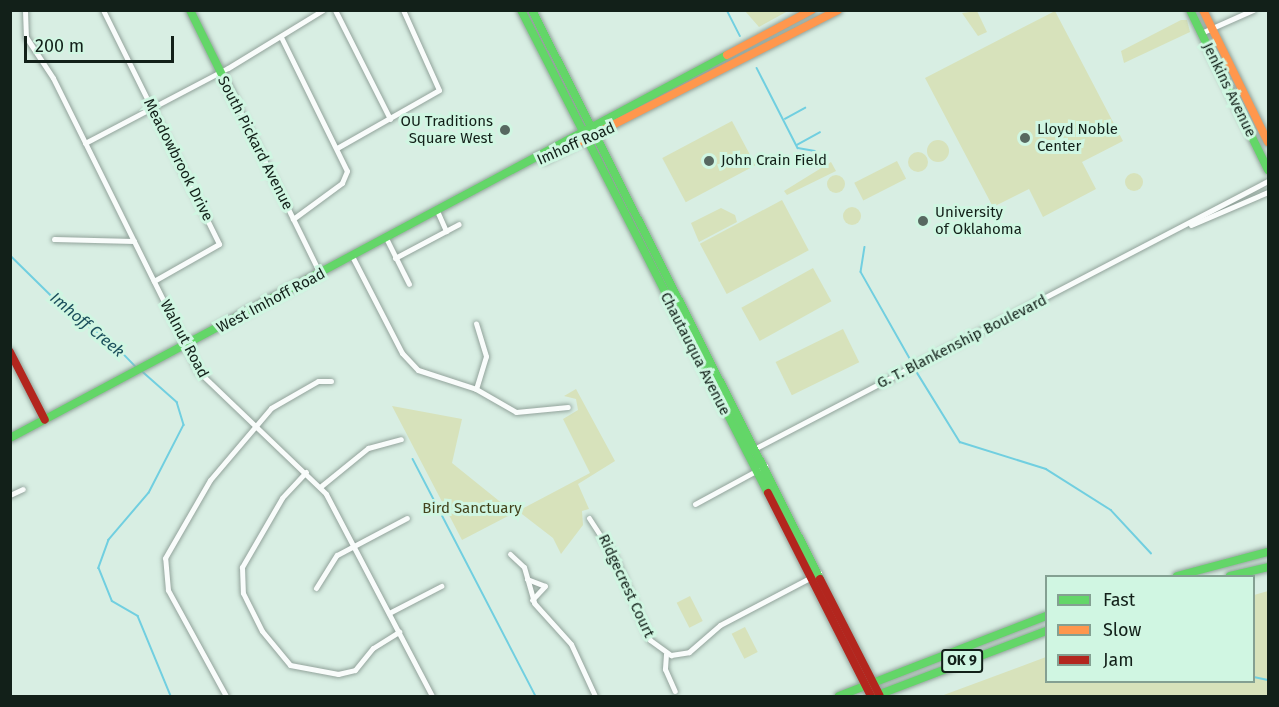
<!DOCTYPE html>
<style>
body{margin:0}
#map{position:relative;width:1279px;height:707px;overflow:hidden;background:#d8eee3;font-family:"Fira Sans",sans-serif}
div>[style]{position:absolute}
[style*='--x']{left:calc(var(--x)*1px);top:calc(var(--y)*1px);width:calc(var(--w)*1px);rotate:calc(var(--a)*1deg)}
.green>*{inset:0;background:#d7e2bb;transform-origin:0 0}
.round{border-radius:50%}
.stream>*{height:1.5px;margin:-0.75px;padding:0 0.75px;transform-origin:0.75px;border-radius:0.75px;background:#71cfe0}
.roads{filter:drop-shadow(0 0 2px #92a39b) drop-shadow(0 0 2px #92a39b)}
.street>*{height:5px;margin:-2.5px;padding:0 2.5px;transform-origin:2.5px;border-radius:2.5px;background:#f9fcfb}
.fast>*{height:8px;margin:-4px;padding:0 4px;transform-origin:4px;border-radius:4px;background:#63d668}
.slow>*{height:8px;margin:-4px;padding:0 4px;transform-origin:4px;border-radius:4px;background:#ff974d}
.jam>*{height:8px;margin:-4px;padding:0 4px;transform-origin:4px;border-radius:4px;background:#b3261e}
.dots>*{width:16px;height:16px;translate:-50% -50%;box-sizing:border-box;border:3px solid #d0f6e2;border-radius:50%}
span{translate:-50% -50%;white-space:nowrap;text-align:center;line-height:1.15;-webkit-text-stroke:6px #d0f6e2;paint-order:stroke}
.shield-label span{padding:2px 4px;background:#d0f6e2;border:2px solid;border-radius:4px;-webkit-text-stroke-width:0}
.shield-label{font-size:14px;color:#122019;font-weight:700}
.street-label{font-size:15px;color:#122019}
.poi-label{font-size:15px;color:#122019}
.right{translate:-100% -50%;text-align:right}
.left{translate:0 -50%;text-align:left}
.park-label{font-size:15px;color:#43431c}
.water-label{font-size:16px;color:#1b4f5c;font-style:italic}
.frame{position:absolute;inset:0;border:12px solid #122019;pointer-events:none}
.legend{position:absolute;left:1045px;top:575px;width:210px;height:108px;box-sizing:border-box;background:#d0f6e2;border:2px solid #84a092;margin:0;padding:8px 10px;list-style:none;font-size:18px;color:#122019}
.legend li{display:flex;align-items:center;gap:12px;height:30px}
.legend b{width:30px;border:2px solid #84a092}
.scale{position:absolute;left:24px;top:36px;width:150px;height:27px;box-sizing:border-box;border:3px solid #122019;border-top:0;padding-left:8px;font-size:18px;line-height:21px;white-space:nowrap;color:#122019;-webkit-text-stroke:4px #d0f6e2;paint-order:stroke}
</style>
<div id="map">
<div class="green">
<i style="clip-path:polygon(788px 11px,759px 27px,745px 11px,788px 10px)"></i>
<i style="clip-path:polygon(977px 11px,987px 32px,978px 36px,962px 13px)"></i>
<i style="clip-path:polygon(1055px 11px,1123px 141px,1082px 162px,1096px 189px,1043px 217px,1029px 189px,993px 207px,925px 78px)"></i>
<i style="clip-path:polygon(1181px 20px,1187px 20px,1190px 32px,1124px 63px,1121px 51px)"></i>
<i style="left:732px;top:121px;width:50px;height:79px;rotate:62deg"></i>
<i class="round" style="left:927px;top:140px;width:22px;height:22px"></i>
<i class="round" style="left:908px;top:152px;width:20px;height:20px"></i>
<i style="left:897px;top:161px;width:20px;height:48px;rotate:63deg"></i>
<i style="clip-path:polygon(831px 162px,836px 171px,787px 195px,784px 191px)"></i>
<i class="round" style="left:1125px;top:173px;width:18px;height:18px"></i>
<i class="round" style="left:827px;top:175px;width:18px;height:18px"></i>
<i style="left:782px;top:200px;width:57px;height:93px;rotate:62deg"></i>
<i class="round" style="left:843px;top:207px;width:18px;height:18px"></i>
<i style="clip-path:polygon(721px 208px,735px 215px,737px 222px,699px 242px,691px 223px)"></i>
<i style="left:813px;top:268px;width:38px;height:82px;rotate:61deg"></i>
<i style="left:843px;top:329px;width:37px;height:75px;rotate:64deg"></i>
<i style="clip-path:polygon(576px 389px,615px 461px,578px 484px,589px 509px,582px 511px,583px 525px,561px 554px,553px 538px,518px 511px,590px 473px,563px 419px,578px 410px,576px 399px,564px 396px)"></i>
<i style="clip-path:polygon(392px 406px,462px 419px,452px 463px,514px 513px,462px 540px)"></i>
<i style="clip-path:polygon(1268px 591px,1268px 696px,941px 696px,1046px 657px,1046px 682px,1254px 682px,1254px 595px)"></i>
<i style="left:690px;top:596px;width:28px;height:15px;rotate:63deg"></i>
<i style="left:745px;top:627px;width:28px;height:15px;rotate:63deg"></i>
</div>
<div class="stream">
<i style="--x:727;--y:10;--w:29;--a:63"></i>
<i style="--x:757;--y:68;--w:90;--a:62.9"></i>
<i style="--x:798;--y:148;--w:17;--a:10"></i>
<i style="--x:785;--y:119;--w:23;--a:-29"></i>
<i style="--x:797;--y:145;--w:26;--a:-29"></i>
<i style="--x:865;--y:247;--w:25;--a:99"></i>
<i style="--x:861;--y:272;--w:106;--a:60.5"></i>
<i style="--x:10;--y:255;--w:88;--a:44.5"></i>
<i style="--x:73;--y:317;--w:45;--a:32.3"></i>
<i style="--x:111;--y:341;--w:36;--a:46"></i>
<i style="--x:915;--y:369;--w:86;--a:58.3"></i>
<i style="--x:960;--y:442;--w:90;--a:17.4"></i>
<i style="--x:1046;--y:469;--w:77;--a:32.2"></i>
<i style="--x:1111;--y:510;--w:59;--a:47.1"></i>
<i style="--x:142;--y:371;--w:47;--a:41.5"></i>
<i style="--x:177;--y:402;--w:24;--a:73"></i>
<i style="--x:184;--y:425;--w:76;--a:117.2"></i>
<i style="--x:149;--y:493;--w:62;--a:130.4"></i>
<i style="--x:109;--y:540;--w:30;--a:110"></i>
<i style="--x:99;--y:568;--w:35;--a:68"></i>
<i style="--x:112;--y:601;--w:30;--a:30"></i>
<i style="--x:138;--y:616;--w:87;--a:67.6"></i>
<i style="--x:413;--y:459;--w:267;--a:62.6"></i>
<i style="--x:1254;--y:677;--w:14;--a:12"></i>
</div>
<div class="roads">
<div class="street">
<i style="--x:25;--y:10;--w:27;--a:88"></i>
<i style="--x:26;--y:37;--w:49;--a:56.6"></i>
<i style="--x:53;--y:78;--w:328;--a:63.6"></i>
<i style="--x:199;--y:372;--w:176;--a:43.8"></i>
<i style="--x:326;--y:494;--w:228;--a:62.3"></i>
<i style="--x:103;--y:10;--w:261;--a:63.6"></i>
<i style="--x:219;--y:244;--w:75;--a:150.4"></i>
<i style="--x:335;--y:10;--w:122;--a:63.2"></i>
<i style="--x:1201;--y:33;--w:57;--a:-23.9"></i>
<i style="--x:281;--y:37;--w:149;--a:63.8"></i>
<i style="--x:347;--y:171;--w:13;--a:113"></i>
<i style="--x:342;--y:183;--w:61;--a:143.7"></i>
<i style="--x:237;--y:105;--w:188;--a:63.8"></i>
<i style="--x:85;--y:143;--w:161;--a:-27.7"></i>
<i style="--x:228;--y:68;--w:111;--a:-31.4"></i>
<i style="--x:337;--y:148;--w:117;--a:-29.6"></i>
<i style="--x:439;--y:90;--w:88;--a:-114.2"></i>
<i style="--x:438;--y:213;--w:20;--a:66"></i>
<i style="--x:1191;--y:225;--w:84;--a:-23.2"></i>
<i style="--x:54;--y:239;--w:80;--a:1.4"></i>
<i style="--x:387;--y:240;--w:49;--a:63.4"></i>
<i style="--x:353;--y:258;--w:107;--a:62.7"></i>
<i style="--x:402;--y:353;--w:23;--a:47"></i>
<i style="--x:418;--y:370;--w:61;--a:18.1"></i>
<i style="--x:476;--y:389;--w:46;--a:29.9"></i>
<i style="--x:516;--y:412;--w:52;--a:-5.5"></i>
<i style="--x:395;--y:258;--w:72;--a:-28"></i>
<i style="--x:476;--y:389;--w:34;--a:-73"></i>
<i style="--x:486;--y:356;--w:34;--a:-107"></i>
<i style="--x:754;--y:449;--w:580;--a:-27.54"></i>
<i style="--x:306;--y:472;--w:35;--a:133"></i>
<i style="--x:282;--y:498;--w:80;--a:120.1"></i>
<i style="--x:242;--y:567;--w:26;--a:88"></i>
<i style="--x:243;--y:593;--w:42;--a:63.4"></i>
<i style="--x:262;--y:631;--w:44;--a:50.5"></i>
<i style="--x:290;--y:665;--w:49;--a:10.6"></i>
<i style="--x:338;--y:674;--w:17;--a:-13"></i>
<i style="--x:355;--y:670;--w:28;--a:-51"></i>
<i style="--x:373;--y:648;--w:31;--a:-32"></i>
<i style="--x:320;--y:487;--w:62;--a:-39.1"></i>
<i style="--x:368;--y:448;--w:34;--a:-15"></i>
<i style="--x:10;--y:495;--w:14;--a:-25"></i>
<i style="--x:695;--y:504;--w:80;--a:-28.5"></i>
<i style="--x:589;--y:518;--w:48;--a:57"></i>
<i style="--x:615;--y:558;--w:89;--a:66.9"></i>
<i style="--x:650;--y:640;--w:26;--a:36"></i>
<i style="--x:671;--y:655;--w:18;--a:-9"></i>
<i style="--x:689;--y:652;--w:41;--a:-41.1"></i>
<i style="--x:720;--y:625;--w:112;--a:-27.7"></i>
<i style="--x:510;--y:554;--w:19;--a:43"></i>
<i style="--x:524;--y:567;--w:37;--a:74"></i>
<i style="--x:534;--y:603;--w:55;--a:47.9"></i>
<i style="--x:571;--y:644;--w:57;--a:65.2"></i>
<i style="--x:527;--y:579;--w:19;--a:21"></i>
<i style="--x:545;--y:586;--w:19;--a:133"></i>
<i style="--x:316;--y:588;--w:39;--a:-58"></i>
<i style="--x:337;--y:555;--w:79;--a:-27.9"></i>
<i style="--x:389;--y:613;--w:59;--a:-27.4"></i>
<i style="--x:666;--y:654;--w:15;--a:94"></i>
<i style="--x:665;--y:669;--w:24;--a:66"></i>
<i style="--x:226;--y:696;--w:121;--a:-118.7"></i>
<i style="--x:168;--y:590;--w:32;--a:-95"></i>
<i style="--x:165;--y:558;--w:90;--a:-60"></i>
<i style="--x:210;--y:480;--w:94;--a:-49.7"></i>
<i style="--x:271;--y:408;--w:54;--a:-29.9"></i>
<i style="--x:318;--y:381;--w:13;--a:0"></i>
</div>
<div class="fast">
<i style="--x:190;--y:10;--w:106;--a:63.7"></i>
<i style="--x:521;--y:10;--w:542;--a:62.92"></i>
<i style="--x:532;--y:10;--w:638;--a:63.15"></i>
<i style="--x:1190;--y:10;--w:178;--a:64"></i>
<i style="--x:10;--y:438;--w:813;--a:-28.11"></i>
<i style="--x:1177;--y:576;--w:94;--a:-14.8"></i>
<i style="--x:1230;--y:576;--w:39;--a:-13"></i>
<i style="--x:839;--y:696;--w:222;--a:-21.1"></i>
<i style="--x:875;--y:696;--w:183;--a:-20.8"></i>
</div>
<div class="slow">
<i style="--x:1203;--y:10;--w:147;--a:63.8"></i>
<i style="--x:727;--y:55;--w:96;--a:-27.9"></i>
<i style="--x:544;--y:160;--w:330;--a:-27"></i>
</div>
<div class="jam">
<i style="--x:10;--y:352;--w:76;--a:62.8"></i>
<i style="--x:768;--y:493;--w:228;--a:63.1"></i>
<i style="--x:820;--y:579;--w:131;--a:62.9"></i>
</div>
</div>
<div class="dots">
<i style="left:505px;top:130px;background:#576860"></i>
<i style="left:1025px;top:138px;background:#576860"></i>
<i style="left:709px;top:161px;background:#576860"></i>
<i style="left:923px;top:221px;background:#576860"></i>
</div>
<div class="shield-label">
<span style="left:962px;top:661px">OK 9</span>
</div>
<div class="street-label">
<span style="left:1229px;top:90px;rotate:64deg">Jenkins Avenue</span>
<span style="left:255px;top:143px;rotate:63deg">South Pickard Avenue</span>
<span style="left:576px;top:144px;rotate:-24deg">Imhoff Road</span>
<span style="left:178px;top:160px;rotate:63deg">Meadowbrook Drive</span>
<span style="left:271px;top:301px;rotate:-28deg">West Imhoff Road</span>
<span style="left:184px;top:339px;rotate:62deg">Walnut Road</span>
<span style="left:962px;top:342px;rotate:-27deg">G. T. Blankenship Boulevard</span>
<span style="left:695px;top:354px;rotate:63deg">Chautauqua Avenue</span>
<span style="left:626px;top:586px;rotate:65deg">Ridgecrest Court</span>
</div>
<div class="poi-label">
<span class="right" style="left:493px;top:130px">OU Traditions<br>Square West</span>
<span class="left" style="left:1037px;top:138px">Lloyd Noble<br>Center</span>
<span class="left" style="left:721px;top:161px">John Crain Field</span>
<span class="left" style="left:935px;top:221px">University<br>of Oklahoma</span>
</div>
<div class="park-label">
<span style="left:472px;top:509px">Bird Sanctuary</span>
</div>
<div class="water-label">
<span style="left:87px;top:325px;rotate:40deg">Imhoff Creek</span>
</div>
<div class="frame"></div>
<ul class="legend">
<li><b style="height:8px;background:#63d668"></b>Fast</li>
<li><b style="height:8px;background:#ff974d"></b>Slow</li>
<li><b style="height:8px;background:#b3261e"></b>Jam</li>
</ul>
<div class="scale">200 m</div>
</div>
